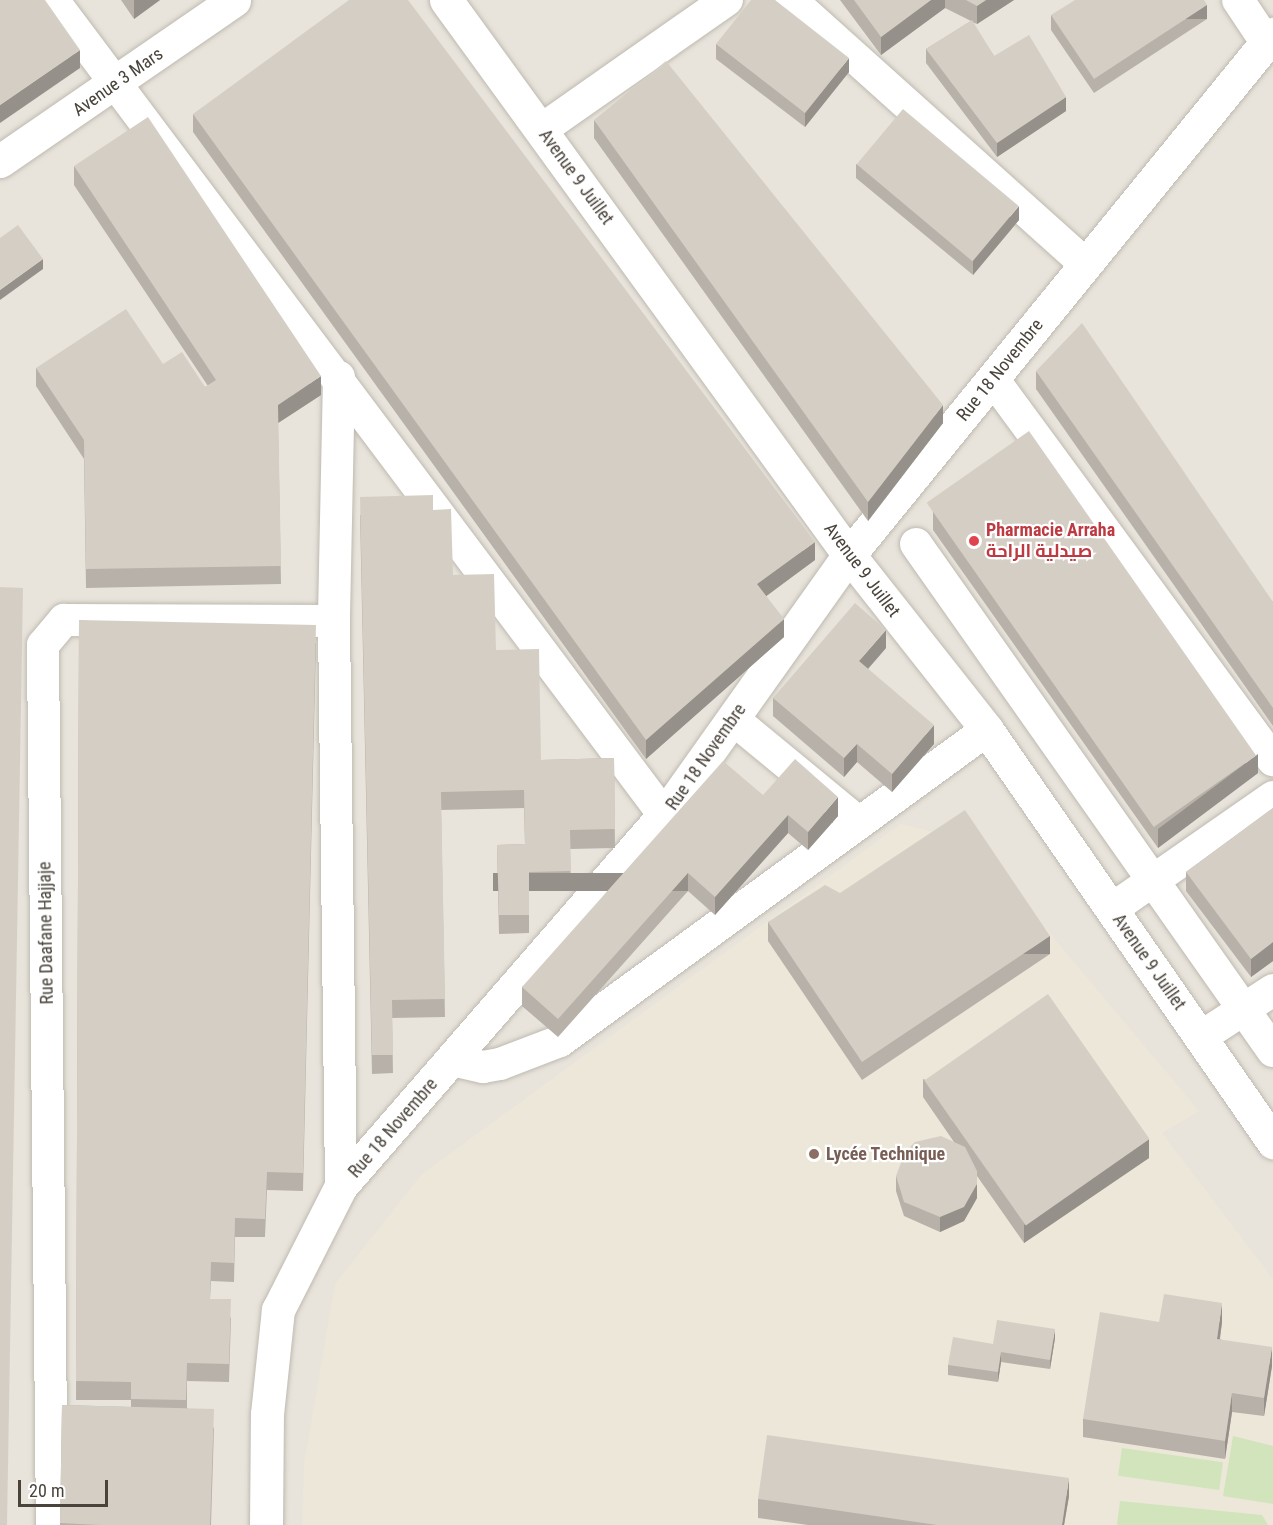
<!DOCTYPE html>
<meta charset="utf-8">
<style>
body{margin:0}
#map{position:relative;width:1273px;height:1525px;overflow:hidden;background:#f5f2ed;font-family:"Roboto Condensed",Cairo,sans-serif}
div>[style]{position:absolute}
[style*='--x']{left:calc(var(--x)*1px);top:calc(var(--y)*1px);width:calc(var(--w)*1px);rotate:calc(var(--a)*1deg)}
.residential>*{inset:0;background:#e8e4dc;transform-origin:0 0}
.education>*{inset:0;background:#ece7d9}
.green>*{inset:0;background:#d1e4bb;transform-origin:0 0}
.roads{filter:drop-shadow(0 0 2px #bfbab0) drop-shadow(0 0 2px #bfbab0)}
.minor>*{height:32px;margin:-16px;padding:0 16px;transform-origin:16px;border-radius:16px;background:#fff}
.tertiary>*{height:33px;margin:-16.5px;padding:0 16.5px;transform-origin:16.5px;border-radius:16.5px;background:#fff}
.wall>*{inset:0;background:#b7b1a9}
.shaded-wall>*{inset:0;background:#959089;transform-origin:0 0}
.building>*{inset:0;background:#d5cec4;transform-origin:0 0}
.dots>*{width:16px;height:16px;translate:-50% -50%;box-sizing:border-box;border:3px solid #fff;border-radius:50%}
span{translate:-50% -50%;white-space:nowrap;text-align:center;line-height:1.15;-webkit-text-stroke:4.5px #fff;paint-order:stroke}
.street-label{font-size:18px;color:#49433b}
.health-label{font-size:18px;color:#be3a42;font-weight:700}
.left{translate:0 -50%;text-align:left}
.education-label{font-size:18px;color:#785e54;font-weight:700}
.scale{position:absolute;left:18px;top:1480px;width:90px;height:27px;box-sizing:border-box;border:3px solid #49433b;border-top:0;padding-left:8px;font-size:18px;line-height:21px;white-space:nowrap;color:#49433b;-webkit-text-stroke:4px #fff;paint-order:stroke}
</style>
<div id="map">
<div class="residential">
<i style="left:0;top:0;width:1273px;height:1525px"></i>
</div>
<div class="education">
<i style="clip-path:polygon(901px 824px,973px 842px,1199px 1111px,1162px 1133px,1273px 1279px,1273px 1525px,302px 1525px,304px 1464px,335px 1284px,422px 1174px)"></i>
</div>
<div class="green">
<i style="clip-path:polygon(1233px 1436px,1273px 1446px,1273px 1504px,1223px 1496px)"></i>
<i style="left:1122px;top:1448px;width:102px;height:28px;rotate:8deg"></i>
<i style="clip-path:polygon(1120px 1501px,1262px 1515px,1268px 1525px,1117px 1525px)"></i>
</div>
<div class="roads">
<div class="minor">
<i style="--x:53;--y:0;--w:1019;--a:53.14"></i>
<i style="--x:791;--y:0;--w:394;--a:41.9"></i>
<i style="--x:1238;--y:0;--w:50;--a:56.3"></i>
<i style="--x:541;--y:130;--w:227;--a:-35"></i>
<i style="--x:339;--y:377;--w:244;--a:91.2"></i>
<i style="--x:334;--y:621;--w:565;--a:89.29"></i>
<i style="--x:993;--y:379;--w:473;--a:53.7"></i>
<i style="--x:916;--y:544;--w:620;--a:54.85"></i>
<i style="--x:733;--y:719;--w:163;--a:39.5"></i>
<i style="--x:1112;--y:909;--w:196;--a:-34.8"></i>
<i style="--x:1201;--y:1037;--w:86;--a:-33.1"></i>
<i style="--x:452;--y:1060;--w:32;--a:13"></i>
<i style="--x:483;--y:1067;--w:17;--a:-10"></i>
<i style="--x:500;--y:1064;--w:64;--a:-21"></i>
<i style="--x:560;--y:1041;--w:528;--a:-36.07"></i>
<i style="--x:52;--y:1525;--w:880;--a:-90.59"></i>
<i style="--x:43;--y:645;--w:33;--a:-50"></i>
<i style="--x:64;--y:620;--w:270;--a:0.2"></i>
</div>
<div class="tertiary">
<i style="--x:446;--y:0;--w:686;--a:54.02"></i>
<i style="--x:849;--y:555;--w:223;--a:51.7"></i>
<i style="--x:987;--y:730;--w:502;--a:55.23"></i>
<i style="--x:0;--y:161;--w:284;--a:-34.5"></i>
<i style="--x:266;--y:1525;--w:111;--a:-89.5"></i>
<i style="--x:267;--y:1414;--w:105;--a:-84"></i>
<i style="--x:278;--y:1310;--w:139;--a:-63.1"></i>
<i style="--x:341;--y:1186;--w:492;--a:-49"></i>
<i style="--x:664;--y:815;--w:319;--a:-54.6"></i>
<i style="--x:849;--y:555;--w:672;--a:-50.86"></i>
</div>
</div>
<div class="wall">
<i style="clip-path:polygon(121px 0,160px 0,134px 19px)"></i>
<i style="clip-path:polygon(840px 0,1014px 0,977px 24px,972px 22px,994px 56px,1066px 111px,997px 157px,926px 63px,926px 49px,971px 21px,945px 8px,881px 55px)"></i>
<i style="clip-path:polygon(1051px 15px,1207px 19px,1094px 93px,1051px 30px)"></i>
<i style="clip-path:polygon(716px 44px,849px 72px,805px 127px,716px 59px)"></i>
<i style="clip-path:polygon(193px 114px,815px 560px,766px 596px,784px 637px,646px 759px,193px 132px)"></i>
<i style="clip-path:polygon(594px 120px,943px 423px,868px 521px,594px 138px)"></i>
<i style="clip-path:polygon(856px 164px,1019px 220px,973px 275px,856px 178px)"></i>
<i style="clip-path:polygon(74px 166px,321px 395px,278px 423px,281px 584px,86px 588px,84px 459px,36px 386px,36px 368px,163px 364px,205px 387px,208px 386px,74px 185px)"></i>
<i style="clip-path:polygon(1036px 371px,1273px 602px,1273px 726px,1036px 389px)"></i>
<i style="clip-path:polygon(433px 510px,453px 575px,496px 650px,541px 760px,614px 758px,615px 848px,570px 849px,571px 889px,529px 890px,529px 933px,499px 934px,497px 845px,525px 844px,524px 808px,441px 810px,445px 1017px,392px 1018px,393px 1073px,372px 1074px,360px 515px)"></i>
<i style="clip-path:polygon(933px 511px,1258px 773px,1158px 848px,933px 530px)"></i>
<i style="clip-path:polygon(79px 620px,316px 643px,303px 1191px,267px 1190px,265px 1237px,235px 1237px,234px 1282px,211px 1281px,210px 1299px,231px 1318px,229px 1382px,187px 1381px,187px 1408px,214px 1428px,211px 1525px,60px 1525px,62px 1405px,131px 1407px,131px 1400px,76px 1400px)"></i>
<i style="clip-path:polygon(886px 648px,868px 669px,934px 744px,892px 792px,857px 762px,844px 777px,773px 716px,773px 698px)"></i>
<i style="clip-path:polygon(763px 795px,838px 816px,808px 850px,788px 833px,715px 915px,688px 891px,558px 1037px,522px 1006px,522px 987px)"></i>
<i style="clip-path:polygon(1273px 808px,1273px 961px,1251px 977px,1186px 891px,1186px 872px)"></i>
<i style="clip-path:polygon(840px 893px,1050px 954px,862px 1080px,768px 941px,768px 922px)"></i>
<i style="clip-path:polygon(923px 1079px,1149px 1158px,1024px 1243px,977px 1176px,977px 1198px,964px 1221px,940px 1232px,904px 1216px,896px 1191px,896px 1176px,954px 1142px,923px 1097px)"></i>
<i style="clip-path:polygon(1159px 1322px,1222px 1322px,1220px 1339px,1272px 1366px,1264px 1416px,1232px 1412px,1225px 1459px,1083px 1437px,1083px 1419px)"></i>
<i style="clip-path:polygon(1055px 1338px,1050px 1369px,1001px 1362px,998px 1382px,948px 1375px,948px 1365px,993px 1344px)"></i>
<i style="clip-path:polygon(1069px 1496px,1064px 1525px,808px 1525px,758px 1518px,758px 1499px)"></i>
</div>
<div class="shaded-wall">
<i style="clip-path:polygon(134px 0,160px 0,134px 19px)"></i>
<i style="clip-path:polygon(931px 0,945px 0,945px 8px,881px 55px,881px 37px)"></i>
<i style="clip-path:polygon(986px 0,1014px 0,977px 24px,977px 6px)"></i>
<i style="left:1207px;top:5px;width:14px;height:135px;rotate:90deg"></i>
<i style="clip-path:polygon(80px 50px,80px 68px,0 123px,0 105px)"></i>
<i style="clip-path:polygon(849px 58px,849px 72px,805px 127px,805px 113px)"></i>
<i style="clip-path:polygon(1066px 97px,1066px 111px,997px 157px,997px 143px)"></i>
<i style="clip-path:polygon(1019px 206px,1019px 220px,973px 275px,973px 261px)"></i>
<i style="clip-path:polygon(43px 259px,43px 269px,0 300px,0 290px)"></i>
<i style="clip-path:polygon(321px 376px,321px 395px,278px 423px,278px 405px)"></i>
<i style="clip-path:polygon(943px 405px,943px 423px,868px 521px,868px 502px)"></i>
<i style="clip-path:polygon(815px 542px,815px 560px,757px 603px,757px 584px)"></i>
<i style="clip-path:polygon(784px 619px,784px 637px,646px 759px,646px 740px)"></i>
<i style="clip-path:polygon(886px 630px,886px 648px,859px 679px,859px 661px)"></i>
<i style="clip-path:polygon(934px 725px,934px 744px,892px 792px,892px 774px)"></i>
<i style="clip-path:polygon(857px 744px,857px 762px,844px 777px,844px 758px)"></i>
<i style="clip-path:polygon(1258px 754px,1258px 773px,1158px 848px,1158px 829px)"></i>
<i style="clip-path:polygon(838px 797px,838px 816px,808px 850px,808px 832px)"></i>
<i style="clip-path:polygon(788px 815px,788px 833px,715px 915px,715px 897px)"></i>
<i style="left:688px;top:873px;width:18px;height:195px;rotate:90deg"></i>
<i style="left:1050px;top:936px;width:18px;height:226px;rotate:90deg"></i>
<i style="clip-path:polygon(1273px 942px,1273px 961px,1251px 977px,1251px 959px)"></i>
<i style="clip-path:polygon(1149px 1139px,1149px 1158px,1024px 1243px,1024px 1225px)"></i>
<i style="clip-path:polygon(977px 1184px,977px 1198px,964px 1221px,940px 1232px,940px 1217px)"></i>
<i style="clip-path:polygon(1222px 1303px,1222px 1322px,1217px 1358px,1217px 1339px)"></i>
<i style="clip-path:polygon(1055px 1329px,1055px 1338px,1050px 1369px,1050px 1360px)"></i>
<i style="clip-path:polygon(1272px 1347px,1272px 1366px,1264px 1416px,1264px 1398px)"></i>
<i style="clip-path:polygon(1001px 1352px,1001px 1362px,998px 1382px,998px 1372px)"></i>
<i style="clip-path:polygon(1232px 1393px,1232px 1412px,1225px 1459px,1225px 1441px)"></i>
<i style="clip-path:polygon(1069px 1478px,1069px 1496px,1064px 1525px,1062px 1525px)"></i>
</div>
<div class="building">
<i style="clip-path:polygon(0 0,45px 0,80px 50px,0 105px)"></i>
<i style="clip-path:polygon(349px 0,408px 0,815px 542px,757px 584px,784px 619px,646px 740px,193px 114px)"></i>
<i style="clip-path:polygon(751px 0,775px 0,849px 58px,805px 113px,716px 44px)"></i>
<i style="clip-path:polygon(854px 0,931px 0,881px 37px)"></i>
<i style="clip-path:polygon(966px 0,986px 0,977px 6px)"></i>
<i style="clip-path:polygon(1075px 0,1204px 0,1207px 5px,1094px 79px,1051px 15px)"></i>
<i style="clip-path:polygon(972px 20px,994px 56px,1029px 35px,1066px 97px,997px 143px,926px 49px)"></i>
<i style="clip-path:polygon(666px 61px,943px 405px,868px 502px,594px 120px)"></i>
<i style="left:903px;top:109px;width:151px;height:72px;rotate:40deg"></i>
<i style="clip-path:polygon(148px 117px,321px 376px,278px 405px,281px 566px,86px 569px,84px 440px,36px 368px,126px 309px,163px 364px,182px 352px,205px 387px,216px 380px,74px 166px)"></i>
<i style="clip-path:polygon(18px 225px,43px 259px,0 290px,0 238px)"></i>
<i style="clip-path:polygon(1082px 323px,1273px 602px,1273px 708px,1036px 371px)"></i>
<i style="left:1029px;top:431px;width:396px;height:125px;rotate:55deg"></i>
<i style="clip-path:polygon(433px 495px,433px 510px,451px 509px,453px 575px,494px 574px,496px 650px,539px 649px,541px 760px,614px 758px,615px 829px,570px 830px,571px 871px,529px 872px,529px 915px,499px 915px,497px 845px,525px 844px,524px 790px,441px 792px,445px 999px,392px 1000px,393px 1055px,372px 1055px,360px 497px)"></i>
<i style="clip-path:polygon(0 587px,23px 588px,7px 1525px,0 1525px)"></i>
<i style="clip-path:polygon(855px 603px,886px 630px,859px 661px,934px 725px,892px 774px,857px 744px,844px 758px,773px 698px)"></i>
<i style="clip-path:polygon(79px 620px,316px 625px,303px 1173px,267px 1172px,265px 1219px,235px 1218px,234px 1263px,211px 1262px,210px 1299px,231px 1299px,229px 1364px,187px 1363px,186px 1400px,131px 1399px,131px 1382px,76px 1381px)"></i>
<i style="clip-path:polygon(795px 759px,838px 797px,808px 832px,788px 815px,715px 897px,688px 873px,558px 1019px,522px 987px,723px 761px,763px 795px)"></i>
<i style="clip-path:polygon(1273px 808px,1273px 942px,1251px 959px,1186px 872px)"></i>
<i style="clip-path:polygon(965px 810px,1050px 936px,862px 1062px,768px 922px,825px 885px,840px 893px)"></i>
<i style="left:1048px;top:994px;width:177px;height:151px;rotate:55deg"></i>
<i style="clip-path:polygon(941px 1136px,965px 1147px,977px 1171px,977px 1184px,964px 1207px,940px 1217px,904px 1202px,896px 1176px,905px 1152px,915px 1142px)"></i>
<i style="clip-path:polygon(1164px 1294px,1222px 1303px,1217px 1339px,1272px 1347px,1264px 1398px,1232px 1393px,1225px 1441px,1083px 1419px,1100px 1312px,1159px 1322px)"></i>
<i style="clip-path:polygon(997px 1320px,1055px 1329px,1050px 1360px,1001px 1352px,998px 1372px,948px 1365px,953px 1337px,993px 1344px)"></i>
<i style="clip-path:polygon(62px 1405px,214px 1409px,210px 1525px,99px 1525px,60px 1523px)"></i>
<i style="clip-path:polygon(767px 1435px,1069px 1478px,1062px 1525px,937px 1525px,758px 1499px)"></i>
</div>
<div class="dots">
<i style="left:974px;top:541px;background:#e0444e"></i>
<i style="left:814px;top:1154px;background:#8d6e63"></i>
</div>
<div class="street-label">
<span style="left:118px;top:82px;rotate:-35deg">Avenue 3 Mars</span>
<span style="left:576px;top:177px;rotate:54deg">Avenue 9 Juillet</span>
<span style="left:1000px;top:370px;rotate:-51deg">Rue 18 Novembre</span>
<span style="left:862px;top:570px;rotate:53deg">Avenue 9 Juillet</span>
<span style="left:706px;top:757px;rotate:-55deg">Rue 18 Novembre</span>
<span style="left:46px;top:933px;rotate:-91deg">Rue Daafane Hajjaje</span>
<span style="left:1149px;top:962px;rotate:55deg">Avenue 9 Juillet</span>
<span style="left:393px;top:1128px;rotate:-49deg">Rue 18 Novembre</span>
</div>
<div class="health-label">
<span class="left" style="left:986px;top:541px">Pharmacie Arraha<br>صيدلية الراحة</span>
</div>
<div class="education-label">
<span class="left" style="left:826px;top:1154px">Lycée Technique</span>
</div>
<div class="scale">20 m</div>
</div>
